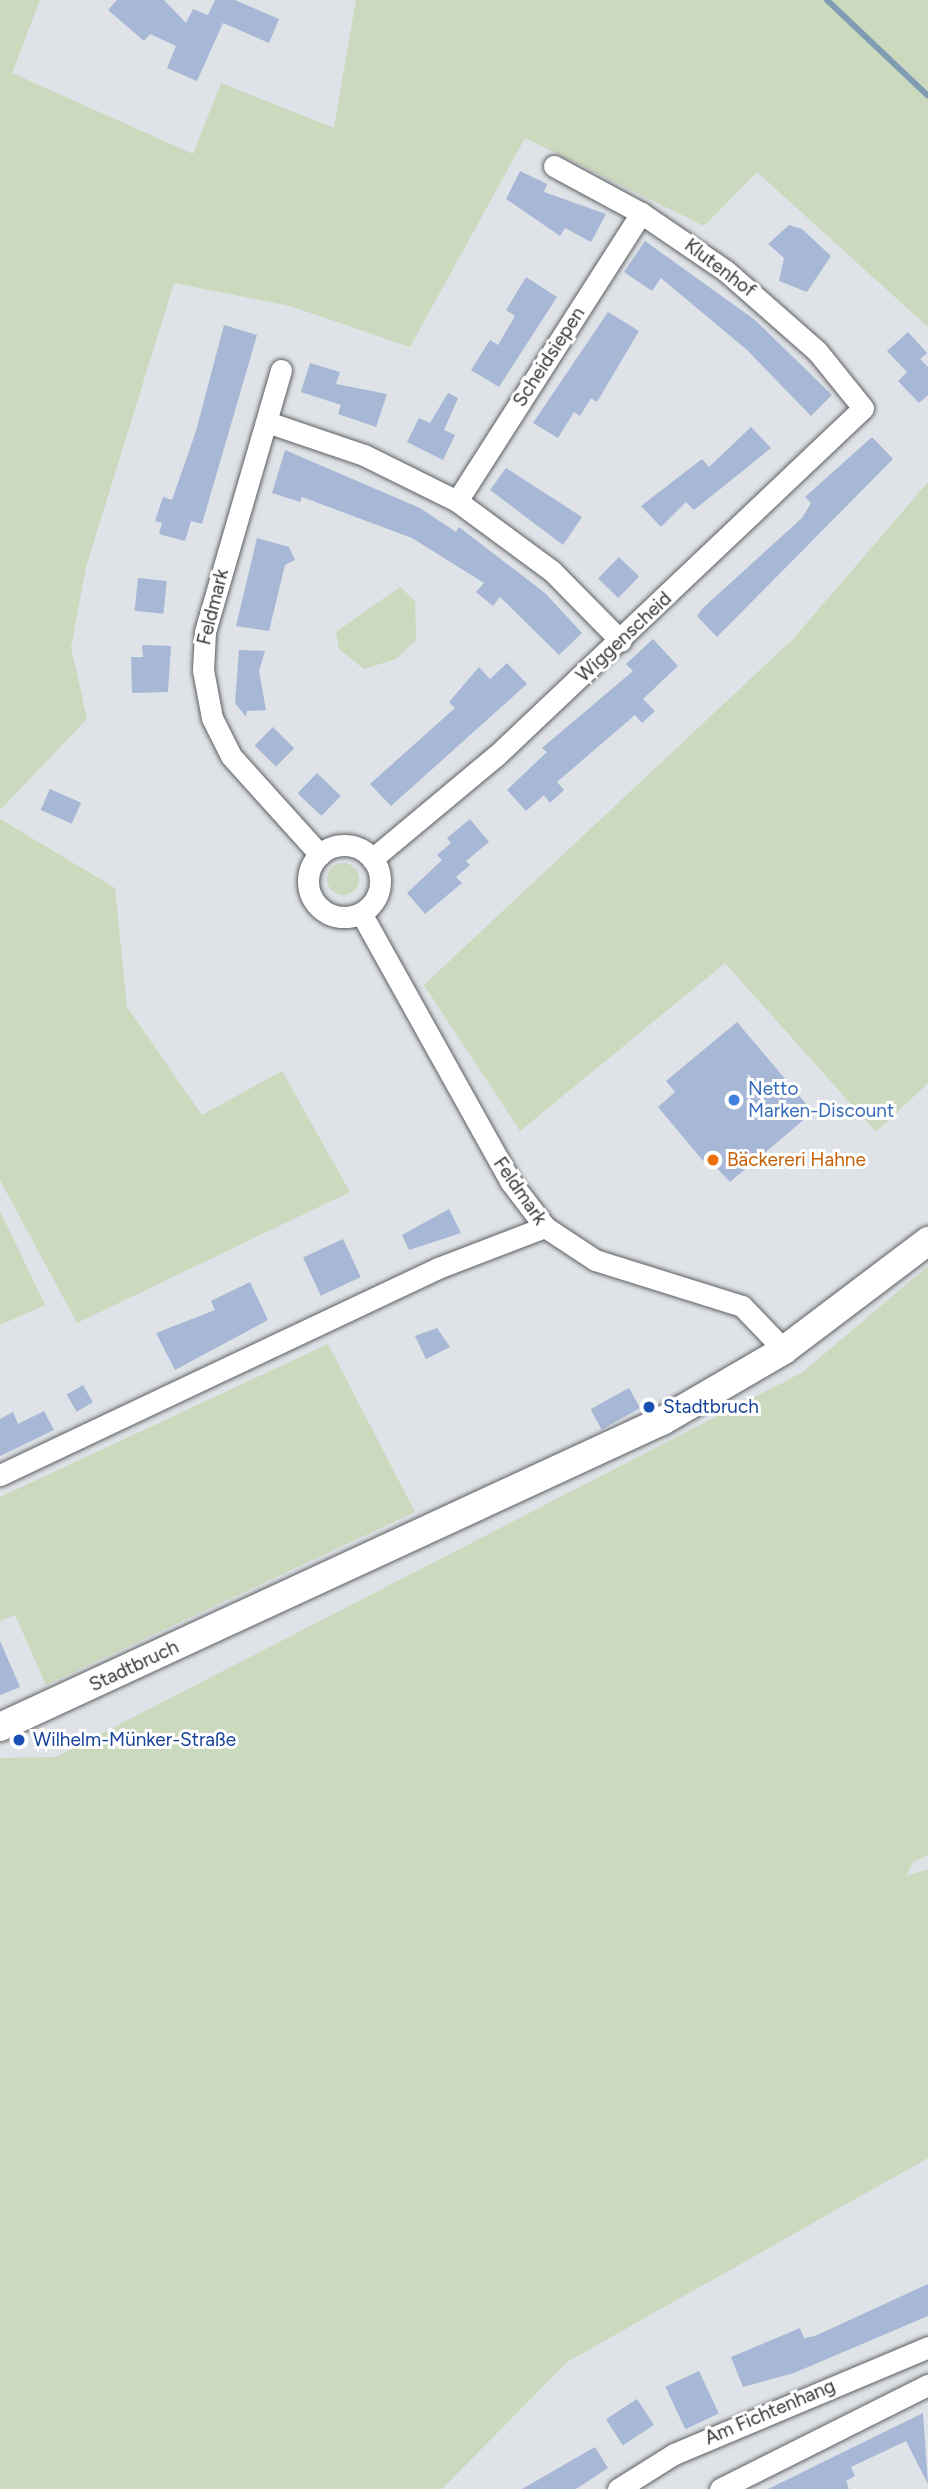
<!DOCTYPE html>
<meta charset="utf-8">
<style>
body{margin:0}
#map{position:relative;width:928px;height:2489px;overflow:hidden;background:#dfe2e6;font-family:Figtree,sans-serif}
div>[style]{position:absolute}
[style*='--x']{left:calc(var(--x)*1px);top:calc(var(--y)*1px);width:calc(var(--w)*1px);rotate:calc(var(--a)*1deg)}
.green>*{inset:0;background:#cbd9be}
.round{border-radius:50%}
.stream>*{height:6px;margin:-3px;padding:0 3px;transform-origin:3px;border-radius:3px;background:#809cb3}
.building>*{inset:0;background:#a6b8d5;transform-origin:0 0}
.roads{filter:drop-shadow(0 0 2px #5d5f63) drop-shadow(0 0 2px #5d5f63)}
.street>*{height:21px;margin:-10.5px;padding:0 10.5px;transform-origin:10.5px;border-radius:10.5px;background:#fff}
.street>.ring{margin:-10.5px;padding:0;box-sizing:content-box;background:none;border:21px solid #fff;border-radius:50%}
.secondary>*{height:28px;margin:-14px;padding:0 14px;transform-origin:14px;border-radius:14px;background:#fff}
.dots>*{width:19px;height:19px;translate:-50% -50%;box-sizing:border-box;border:4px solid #fff;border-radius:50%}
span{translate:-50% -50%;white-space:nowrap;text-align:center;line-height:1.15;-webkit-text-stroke:6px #fff;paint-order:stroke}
.street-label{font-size:19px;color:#353637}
.shop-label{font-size:19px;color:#366cbe}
.left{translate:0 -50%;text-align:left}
.food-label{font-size:19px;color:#c56008}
.transit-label{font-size:19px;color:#164399}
</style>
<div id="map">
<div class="green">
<i style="clip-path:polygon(0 0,40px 0,12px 73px,193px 154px,221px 83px,334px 128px,356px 0,928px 0,928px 327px,757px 172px,704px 226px,525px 138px,410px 347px,290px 306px,174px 283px,86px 567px,71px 647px,87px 719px,0 810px)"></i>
<i style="clip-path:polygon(928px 482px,928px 1083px,876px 1132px,725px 963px,520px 1131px,424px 985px,793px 639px)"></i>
<i style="clip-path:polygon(400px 587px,415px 601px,416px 640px,396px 659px,364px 669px,339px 649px,336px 632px)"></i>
<i style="clip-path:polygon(0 819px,115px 888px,127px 1007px,202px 1115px,282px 1071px,350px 1192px,77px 1323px,0 1180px)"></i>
<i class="round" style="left:327px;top:863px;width:32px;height:32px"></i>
<i style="clip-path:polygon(0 1211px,45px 1305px,0 1325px)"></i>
<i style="clip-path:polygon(928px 1266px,928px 1855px,913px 1862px,906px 1876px,928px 1869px,928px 2158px,567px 2362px,442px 2489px,0 2489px,0 1758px,56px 1757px,803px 1372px)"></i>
<i style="clip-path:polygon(328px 1344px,415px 1512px,46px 1685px,15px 1615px,0 1621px,0 1497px)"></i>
</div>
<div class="stream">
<i style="--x:827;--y:0;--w:139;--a:43.5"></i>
</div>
<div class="building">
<i style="clip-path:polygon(117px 0,164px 0,186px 23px,193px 9px,208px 15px,215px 0,235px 0,279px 19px,269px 43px,223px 23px,197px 81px,167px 68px,176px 46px,150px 34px,144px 41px,108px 10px)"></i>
<i style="clip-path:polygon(520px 171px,547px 184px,544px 192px,606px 214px,591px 242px,565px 228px,560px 236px,506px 199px)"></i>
<i style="clip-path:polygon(789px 225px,802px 229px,831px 256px,807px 292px,779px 281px,784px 258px,768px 244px)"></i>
<i style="clip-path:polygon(645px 241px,755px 320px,832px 395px,811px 416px,747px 350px,661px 278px,652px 291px,624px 272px)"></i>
<i style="clip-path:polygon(526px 277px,557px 297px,499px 387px,471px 370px,490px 340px,498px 345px,515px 316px,506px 310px)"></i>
<i style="clip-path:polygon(608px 312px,639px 331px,597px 402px,591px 398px,580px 416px,574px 412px,558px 438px,533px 423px)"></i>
<i style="clip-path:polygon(224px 325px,257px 335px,202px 524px,191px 521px,185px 541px,159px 534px,162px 523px,155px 521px,163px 497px,172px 500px,196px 431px)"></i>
<i style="clip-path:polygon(908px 332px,927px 353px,920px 359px,928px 367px,928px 395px,919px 403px,898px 381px,907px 372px,887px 351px)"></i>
<i style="clip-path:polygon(310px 363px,340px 372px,336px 384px,387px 394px,376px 427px,338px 414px,341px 405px,301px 392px)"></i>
<i style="clip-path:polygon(448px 393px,458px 398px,444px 430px,455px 435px,443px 460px,407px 442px,419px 418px,430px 423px)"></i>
<i style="clip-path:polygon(751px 427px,771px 448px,694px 510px,686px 502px,661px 527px,641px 506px,702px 459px,709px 467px)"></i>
<i style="clip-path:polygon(872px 437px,893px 459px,717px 637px,697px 616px,703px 608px,802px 518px,811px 503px,805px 497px)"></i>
<i style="clip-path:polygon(285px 450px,420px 508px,456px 532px,459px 527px,545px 593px,582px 633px,559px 655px,500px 597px,493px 606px,476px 592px,484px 583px,412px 538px,302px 497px,300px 502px,272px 493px)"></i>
<i style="clip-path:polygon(506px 468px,582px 517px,563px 545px,490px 490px)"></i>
<i style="clip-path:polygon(257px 538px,289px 547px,295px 560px,285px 565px,269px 631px,236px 626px)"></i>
<i style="left:619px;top:557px;width:28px;height:30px;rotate:44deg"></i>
<i style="left:138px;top:578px;width:29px;height:33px;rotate:6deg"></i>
<i style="clip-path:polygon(653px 639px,678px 666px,643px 699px,655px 711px,642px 723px,635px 715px,557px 782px,564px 790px,550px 803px,544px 795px,526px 811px,507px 790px,547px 752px,542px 748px,633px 671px,626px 664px)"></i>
<i style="clip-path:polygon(142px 645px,171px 646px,168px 692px,132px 693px,131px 657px,143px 657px)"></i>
<i style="clip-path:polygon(239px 650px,265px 651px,259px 671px,266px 710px,247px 711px,246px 717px,235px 703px)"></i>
<i style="clip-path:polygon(507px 663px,527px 684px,391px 806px,370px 784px,455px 708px,449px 702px,479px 667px,490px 679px)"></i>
<i style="left:273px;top:727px;width:30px;height:26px;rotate:45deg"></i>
<i style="left:317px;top:773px;width:33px;height:28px;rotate:44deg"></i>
<i style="left:50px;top:789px;width:34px;height:23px;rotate:24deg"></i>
<i style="clip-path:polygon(470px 819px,489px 842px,466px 861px,470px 865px,456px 877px,462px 883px,425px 914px,407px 893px,442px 860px,437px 855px,451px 843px,447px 838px)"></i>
<i style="clip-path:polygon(737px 1022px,813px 1112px,730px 1182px,714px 1165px,709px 1168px,658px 1107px,675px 1092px,666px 1081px)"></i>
<i style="clip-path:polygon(449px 1209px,461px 1233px,409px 1250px,402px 1235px)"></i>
<i style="left:343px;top:1239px;width:42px;height:44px;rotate:65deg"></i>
<i style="clip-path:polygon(250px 1282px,268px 1320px,175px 1370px,156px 1333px,215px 1310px,211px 1301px)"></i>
<i style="clip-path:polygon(437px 1328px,450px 1347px,426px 1359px,415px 1336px)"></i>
<i style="left:83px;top:1385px;width:20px;height:19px;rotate:60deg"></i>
<i style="left:629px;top:1388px;width:23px;height:44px;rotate:61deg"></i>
<i style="clip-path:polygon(44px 1411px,54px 1430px,0 1456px,0 1419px,13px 1412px,18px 1424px)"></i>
<i style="clip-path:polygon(0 1641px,20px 1687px,0 1695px)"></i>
<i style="clip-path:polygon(928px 2284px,928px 2316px,794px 2373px,743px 2387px,731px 2357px,800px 2328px,804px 2338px,815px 2336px)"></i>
<i style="left:699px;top:2371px;width:47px;height:37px;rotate:65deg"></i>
<i style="left:637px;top:2399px;width:31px;height:37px;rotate:57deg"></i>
<i style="clip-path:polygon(923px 2413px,928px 2484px,906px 2441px,851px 2467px,855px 2476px,846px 2481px,849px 2489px,768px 2489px)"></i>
<i style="clip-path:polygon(595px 2447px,608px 2468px,576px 2489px,522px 2489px)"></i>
</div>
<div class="roads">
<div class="street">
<i style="--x:281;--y:370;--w:273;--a:106.2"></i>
<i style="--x:205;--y:632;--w:38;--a:93"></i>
<i style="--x:203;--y:670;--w:49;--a:79.4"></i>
<i style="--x:212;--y:718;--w:42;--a:63.4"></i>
<i style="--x:231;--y:756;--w:133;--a:48"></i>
<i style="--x:267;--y:422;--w:102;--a:18.8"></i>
<i style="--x:364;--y:455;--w:104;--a:26.3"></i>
<i style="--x:457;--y:501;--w:118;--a:36.4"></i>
<i style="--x:552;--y:571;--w:98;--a:45.4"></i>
<i style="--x:457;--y:501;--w:342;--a:-57.4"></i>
<i class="ring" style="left:308px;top:845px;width:51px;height:51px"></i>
<i style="--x:372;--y:859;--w:163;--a:-39.8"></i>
<i style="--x:497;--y:755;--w:504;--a:-43.47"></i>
<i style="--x:863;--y:408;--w:73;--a:-128.9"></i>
<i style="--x:817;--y:351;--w:121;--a:-138.7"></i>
<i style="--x:726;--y:271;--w:103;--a:-145.7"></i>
<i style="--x:641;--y:213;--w:99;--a:-151.6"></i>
<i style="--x:361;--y:913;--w:307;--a:60.9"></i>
<i style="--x:510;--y:1181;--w:58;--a:52.7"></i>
<i style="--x:545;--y:1227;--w:60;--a:33.4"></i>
<i style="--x:595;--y:1260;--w:154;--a:17.4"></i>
<i style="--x:742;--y:1306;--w:61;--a:46.3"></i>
<i style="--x:0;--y:1475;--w:484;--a:-25.3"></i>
<i style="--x:438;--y:1268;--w:115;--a:-21"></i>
<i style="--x:618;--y:2489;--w:66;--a:-32"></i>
<i style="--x:674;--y:2454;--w:276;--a:-22.8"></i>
<i style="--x:720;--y:2489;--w:233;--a:-26.6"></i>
</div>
<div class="secondary">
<i style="--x:0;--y:1727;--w:729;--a:-24.81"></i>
<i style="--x:662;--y:1421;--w:141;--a:-30.2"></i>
<i style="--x:784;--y:1350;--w:181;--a:-37.1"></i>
</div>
</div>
<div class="dots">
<i style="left:734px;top:1100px;background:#3f7fe0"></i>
<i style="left:713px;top:1160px;background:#e8710a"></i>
<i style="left:649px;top:1407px;background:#1a4fb4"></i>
<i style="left:19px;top:1740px;background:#1a4fb4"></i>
</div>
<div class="street-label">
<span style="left:720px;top:268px;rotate:37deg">Klutenhof</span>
<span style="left:549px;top:357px;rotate:-57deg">Scheidsiepen</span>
<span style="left:213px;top:607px;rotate:-76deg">Feldmark</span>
<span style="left:624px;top:637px;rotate:-43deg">Wiggenscheid</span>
<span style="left:520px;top:1191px;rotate:55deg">Feldmark</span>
<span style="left:134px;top:1666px;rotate:-25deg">Stadtbruch</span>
<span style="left:770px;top:2412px;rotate:-23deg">Am Fichtenhang</span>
</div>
<div class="shop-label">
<span class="left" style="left:748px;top:1100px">Netto<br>Marken-Discount</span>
</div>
<div class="food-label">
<span class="left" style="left:727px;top:1160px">Bäckereri Hahne</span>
</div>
<div class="transit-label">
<span class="left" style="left:663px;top:1407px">Stadtbruch</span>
<span class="left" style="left:33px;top:1740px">Wilhelm-Münker-Straße</span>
</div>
</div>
